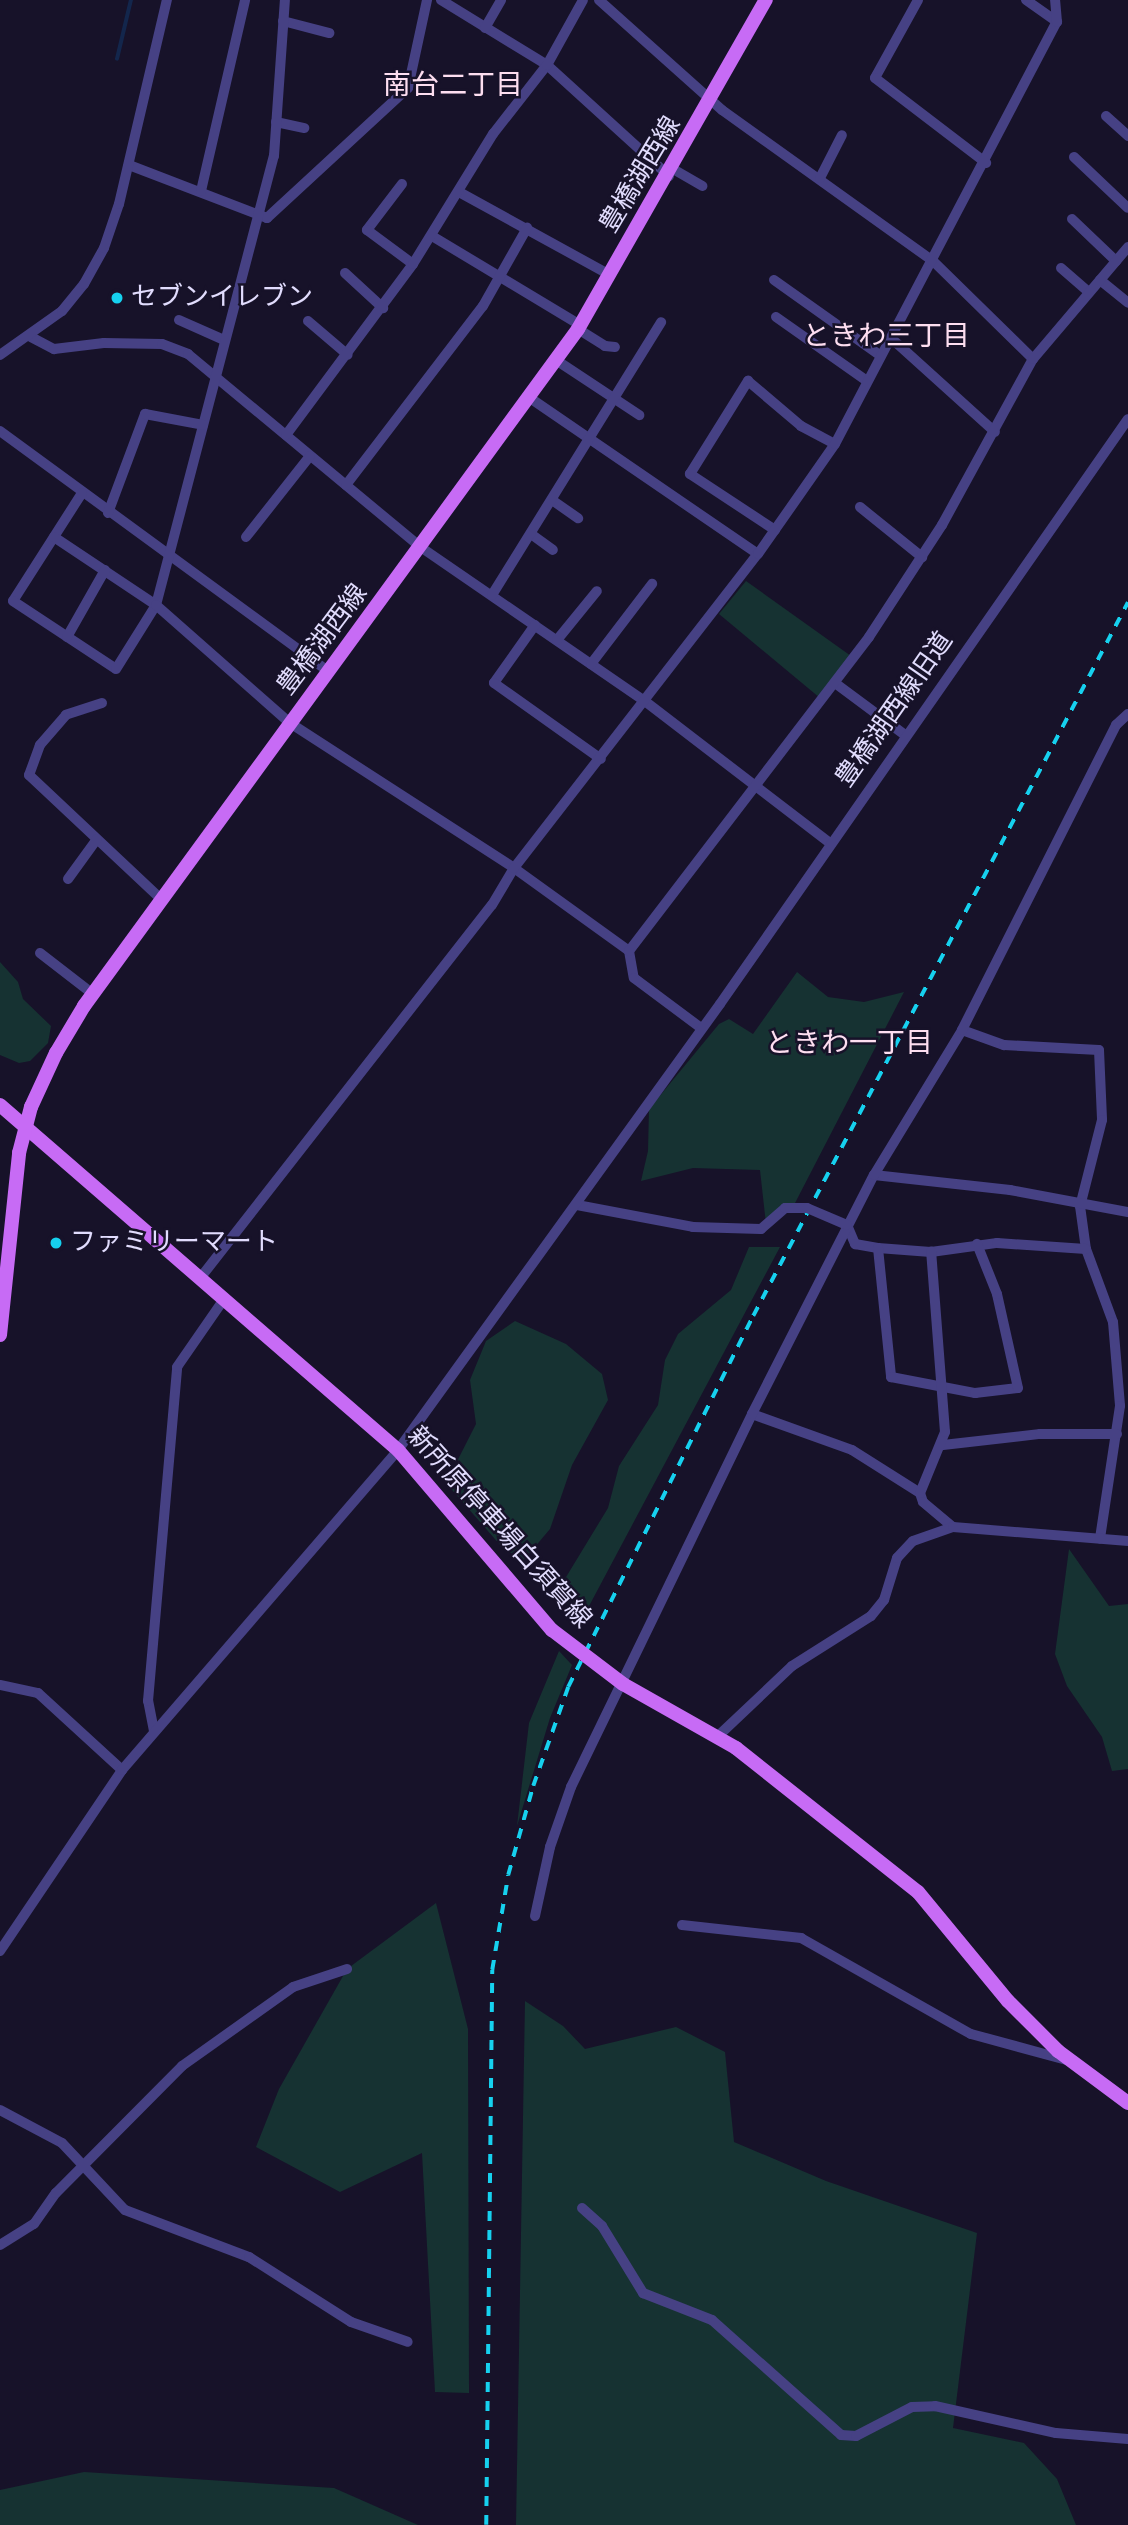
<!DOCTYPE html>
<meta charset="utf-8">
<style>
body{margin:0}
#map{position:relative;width:1128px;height:2525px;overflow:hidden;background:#171229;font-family:"Sofia Sans Condensed","Noto Sans JP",sans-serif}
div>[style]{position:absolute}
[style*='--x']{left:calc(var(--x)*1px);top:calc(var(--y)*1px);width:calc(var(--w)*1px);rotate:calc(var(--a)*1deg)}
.green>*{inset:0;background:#163232}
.stream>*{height:3.5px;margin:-1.75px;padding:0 1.75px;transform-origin:1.75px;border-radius:1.75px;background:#13264c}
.minor>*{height:10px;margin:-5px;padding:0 5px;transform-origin:5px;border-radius:5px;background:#464184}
.major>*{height:14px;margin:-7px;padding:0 7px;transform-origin:7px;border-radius:7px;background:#c76bf5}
.rail>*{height:3.5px;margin-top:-1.75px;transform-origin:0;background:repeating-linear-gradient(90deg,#16d1ef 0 10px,transparent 0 19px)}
.minor-bridge>*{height:10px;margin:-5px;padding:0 5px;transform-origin:5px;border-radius:5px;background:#464184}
.major-bridge>*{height:14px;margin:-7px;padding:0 7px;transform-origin:7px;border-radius:7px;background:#c76bf5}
.dots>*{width:19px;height:19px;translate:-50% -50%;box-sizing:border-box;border:4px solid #171229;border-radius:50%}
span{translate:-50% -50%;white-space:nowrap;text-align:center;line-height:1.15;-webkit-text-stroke:5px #171229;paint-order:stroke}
.street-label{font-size:26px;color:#e1dcfd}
.poi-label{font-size:26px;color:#e1dcfd}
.left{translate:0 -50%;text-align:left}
.neighbourhood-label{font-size:28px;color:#fddef0}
</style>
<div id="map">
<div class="green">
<i style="clip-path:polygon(746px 581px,851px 656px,820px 698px,719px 614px)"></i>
<i style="clip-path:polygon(0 962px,18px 982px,23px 999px,51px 1026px,48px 1043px,30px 1061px,19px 1063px,0 1055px)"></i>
<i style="clip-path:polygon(797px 972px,828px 997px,864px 1002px,904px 992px,794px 1205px,766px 1224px,760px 1170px,693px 1168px,641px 1181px,648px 1151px,649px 1109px,719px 1024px,729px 1019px,753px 1034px)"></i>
<i style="clip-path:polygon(749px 1247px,780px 1247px,588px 1608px,569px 1608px,560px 1587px,608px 1508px,619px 1466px,658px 1405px,665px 1360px,678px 1334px,731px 1290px)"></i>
<i style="clip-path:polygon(515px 1321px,566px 1344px,602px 1374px,608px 1400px,572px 1465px,550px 1529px,523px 1561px,501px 1546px,446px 1483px,476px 1424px,470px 1380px,486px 1341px)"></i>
<i style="clip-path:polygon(1069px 1549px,1109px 1606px,1128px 1604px,1128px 1769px,1112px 1771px,1102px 1737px,1067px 1686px,1055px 1654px)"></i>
<i style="clip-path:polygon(559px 1651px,572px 1665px,550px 1718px,517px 1826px,529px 1723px)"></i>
<i style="clip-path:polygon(436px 1903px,468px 2029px,469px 2393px,435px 2392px,422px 2153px,340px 2192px,256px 2147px,279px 2089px,347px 1969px)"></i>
<i style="clip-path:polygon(525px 2001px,563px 2026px,585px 2049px,676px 2027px,725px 2052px,734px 2142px,826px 2181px,977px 2233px,953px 2428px,1024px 2443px,1057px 2479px,1076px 2525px,516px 2525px)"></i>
<i style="clip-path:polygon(84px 2472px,334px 2488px,418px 2525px,0 2525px,0 2490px)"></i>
</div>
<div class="stream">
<i style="--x:117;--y:59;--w:61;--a:-76.7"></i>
</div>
<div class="minor">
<i style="--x:441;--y:0;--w:124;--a:31.5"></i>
<i style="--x:547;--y:65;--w:165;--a:42.3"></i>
<i style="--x:599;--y:0;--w:165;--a:41.8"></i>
<i style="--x:722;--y:110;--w:259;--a:35.6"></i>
<i style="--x:933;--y:261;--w:140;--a:44.4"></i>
<i style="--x:918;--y:0;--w:89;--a:118.9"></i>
<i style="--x:875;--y:78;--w:140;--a:37.4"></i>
<i style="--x:1026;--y:0;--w:38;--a:35"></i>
<i style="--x:283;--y:21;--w:48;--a:14.6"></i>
<i style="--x:485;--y:28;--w:32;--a:-60"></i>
<i style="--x:1106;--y:116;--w:30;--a:42"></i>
<i style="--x:276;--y:122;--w:29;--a:12"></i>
<i style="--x:1074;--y:157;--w:74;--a:43.4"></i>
<i style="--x:129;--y:165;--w:148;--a:21"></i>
<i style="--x:267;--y:218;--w:192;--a:-42.7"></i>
<i style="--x:408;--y:88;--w:90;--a:-77.8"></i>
<i style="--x:673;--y:169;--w:34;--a:30"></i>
<i style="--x:820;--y:178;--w:48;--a:-62.9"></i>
<i style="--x:402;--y:184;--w:58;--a:127.3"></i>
<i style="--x:367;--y:230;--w:57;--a:36.5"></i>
<i style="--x:201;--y:191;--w:196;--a:-77"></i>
<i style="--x:459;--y:192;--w:172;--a:28.8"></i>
<i style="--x:1072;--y:219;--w:61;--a:43.7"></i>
<i style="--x:432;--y:236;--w:173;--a:31"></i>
<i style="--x:1061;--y:268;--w:37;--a:41"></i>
<i style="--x:345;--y:273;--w:52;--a:42.6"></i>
<i style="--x:774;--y:280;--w:131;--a:35.4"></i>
<i style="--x:1100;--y:280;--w:36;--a:39"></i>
<i style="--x:776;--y:317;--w:111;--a:35.1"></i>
<i style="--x:179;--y:320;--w:49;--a:24"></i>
<i style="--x:308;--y:321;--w:52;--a:40.4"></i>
<i style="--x:578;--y:329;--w:32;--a:32"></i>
<i style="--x:605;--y:346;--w:10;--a:6"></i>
<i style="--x:31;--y:337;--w:26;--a:28"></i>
<i style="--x:54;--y:349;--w:50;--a:-6.8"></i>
<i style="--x:104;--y:343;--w:58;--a:1"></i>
<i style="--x:162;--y:344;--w:28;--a:21"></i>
<i style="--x:188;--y:354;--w:304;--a:39.7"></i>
<i style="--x:422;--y:548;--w:272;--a:34.5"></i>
<i style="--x:646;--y:702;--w:233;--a:37.5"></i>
<i style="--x:891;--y:338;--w:140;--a:42.1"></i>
<i style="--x:0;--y:355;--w:76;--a:-35.4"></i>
<i style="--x:62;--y:311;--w:35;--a:-51"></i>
<i style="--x:84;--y:284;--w:41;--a:-60.9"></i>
<i style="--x:104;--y:248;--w:46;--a:-71.2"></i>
<i style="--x:119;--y:204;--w:210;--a:-76.8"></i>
<i style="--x:556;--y:360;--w:100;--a:33.5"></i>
<i style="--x:530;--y:398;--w:276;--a:34.4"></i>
<i style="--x:0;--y:431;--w:408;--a:36.2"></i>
<i style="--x:286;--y:435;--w:213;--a:-53.4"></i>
<i style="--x:413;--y:264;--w:153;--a:-58.4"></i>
<i style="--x:493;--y:134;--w:88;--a:-52"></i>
<i style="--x:547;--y:65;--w:74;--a:-61"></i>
<i style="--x:346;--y:485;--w:225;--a:-52.6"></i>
<i style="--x:483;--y:306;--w:90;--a:-60.6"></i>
<i style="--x:82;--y:493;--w:128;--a:122.6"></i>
<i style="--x:13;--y:601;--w:123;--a:33.4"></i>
<i style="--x:116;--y:669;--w:75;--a:-58"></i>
<i style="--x:156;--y:605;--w:464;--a:-75.3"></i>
<i style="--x:274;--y:156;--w:156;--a:-86"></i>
<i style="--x:552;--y:500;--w:32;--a:35"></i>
<i style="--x:860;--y:507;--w:80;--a:38.9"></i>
<i style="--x:108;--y:513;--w:106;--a:-69.5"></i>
<i style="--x:145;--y:414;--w:59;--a:10.7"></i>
<i style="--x:775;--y:530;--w:102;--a:-146.6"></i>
<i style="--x:690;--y:474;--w:110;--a:-58.1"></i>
<i style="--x:748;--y:381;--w:70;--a:40.3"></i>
<i style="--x:801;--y:426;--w:38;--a:28"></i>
<i style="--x:531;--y:534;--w:27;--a:36"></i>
<i style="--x:54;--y:537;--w:123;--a:33.7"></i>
<i style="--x:156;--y:605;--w:179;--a:41.4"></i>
<i style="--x:290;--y:723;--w:267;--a:32.9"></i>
<i style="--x:514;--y:868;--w:142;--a:35.8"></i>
<i style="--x:629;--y:951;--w:27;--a:80"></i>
<i style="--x:634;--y:978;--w:84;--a:36.7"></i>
<i style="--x:246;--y:537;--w:103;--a:-51.7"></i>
<i style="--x:492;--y:595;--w:321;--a:-58.2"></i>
<i style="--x:535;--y:625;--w:71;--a:125.3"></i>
<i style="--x:494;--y:683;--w:131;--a:35.4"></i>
<i style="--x:67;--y:637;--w:77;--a:-60.4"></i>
<i style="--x:557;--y:640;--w:63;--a:-50.8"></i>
<i style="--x:591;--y:664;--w:101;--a:-52.7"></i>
<i style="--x:835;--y:683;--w:87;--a:36.6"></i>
<i style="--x:102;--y:703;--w:38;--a:162"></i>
<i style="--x:66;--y:715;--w:40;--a:131"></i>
<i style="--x:40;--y:745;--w:32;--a:110"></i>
<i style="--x:29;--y:775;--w:183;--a:43.2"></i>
<i style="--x:68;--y:879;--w:49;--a:-54.1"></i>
<i style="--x:629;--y:951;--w:395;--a:-52.6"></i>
<i style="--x:869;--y:637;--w:134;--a:-56.9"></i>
<i style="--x:942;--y:525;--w:189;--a:-61.3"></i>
<i style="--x:1033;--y:359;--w:147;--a:-49.7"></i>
<i style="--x:40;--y:953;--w:67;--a:37.7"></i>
<i style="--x:962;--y:1030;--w:45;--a:19.7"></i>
<i style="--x:1004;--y:1045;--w:95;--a:3"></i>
<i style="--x:1099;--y:1050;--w:70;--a:87.5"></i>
<i style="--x:1102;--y:1120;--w:89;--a:104.3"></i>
<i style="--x:1080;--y:1206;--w:43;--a:82.1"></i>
<i style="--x:1086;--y:1249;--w:78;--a:69.7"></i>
<i style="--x:1113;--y:1322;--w:84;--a:85.2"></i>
<i style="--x:1120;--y:1406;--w:134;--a:98.6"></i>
<i style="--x:874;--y:1175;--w:137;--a:6.3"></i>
<i style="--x:1010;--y:1190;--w:120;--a:10.6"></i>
<i style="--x:577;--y:1205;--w:118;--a:10.7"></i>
<i style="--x:693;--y:1227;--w:68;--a:1.7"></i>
<i style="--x:761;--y:1229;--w:32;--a:-41"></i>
<i style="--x:847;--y:1225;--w:21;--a:67"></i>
<i style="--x:855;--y:1244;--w:23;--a:10"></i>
<i style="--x:878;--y:1248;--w:53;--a:4.3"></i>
<i style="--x:931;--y:1252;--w:67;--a:-7.8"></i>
<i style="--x:997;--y:1243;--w:89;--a:3.9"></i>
<i style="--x:878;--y:1248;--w:130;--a:84.2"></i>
<i style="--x:891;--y:1377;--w:86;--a:10.8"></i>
<i style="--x:975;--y:1393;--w:43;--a:-6.6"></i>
<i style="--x:1018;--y:1388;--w:96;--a:-102.6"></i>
<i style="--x:997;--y:1294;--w:54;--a:-111.8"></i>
<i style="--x:201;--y:1277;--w:472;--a:-52"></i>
<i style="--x:492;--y:905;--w:43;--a:-59.3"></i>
<i style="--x:514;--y:868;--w:398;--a:-52.2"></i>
<i style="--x:758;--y:554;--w:134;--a:-55"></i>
<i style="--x:835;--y:444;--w:477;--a:-62.3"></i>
<i style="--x:1057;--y:22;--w:22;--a:-95"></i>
<i style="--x:752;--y:1414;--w:106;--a:19.8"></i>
<i style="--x:852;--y:1450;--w:80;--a:32.3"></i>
<i style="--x:920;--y:1493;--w:9;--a:72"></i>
<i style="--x:923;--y:1502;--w:39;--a:40"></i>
<i style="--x:943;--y:1445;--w:98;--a:-6.5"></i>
<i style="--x:1040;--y:1434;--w:77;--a:0"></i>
<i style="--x:920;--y:1493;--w:66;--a:-67.7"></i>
<i style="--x:945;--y:1432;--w:181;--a:-94.4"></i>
<i style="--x:0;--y:1685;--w:39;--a:12"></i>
<i style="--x:38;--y:1693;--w:114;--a:42.5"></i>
<i style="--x:154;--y:1731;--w:31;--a:-101"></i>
<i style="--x:148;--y:1701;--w:335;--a:-85"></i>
<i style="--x:177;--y:1367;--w:83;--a:-55.3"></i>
<i style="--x:717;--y:1737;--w:103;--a:-43.4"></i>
<i style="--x:792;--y:1666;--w:93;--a:-32.3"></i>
<i style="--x:871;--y:1616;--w:21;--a:-51"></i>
<i style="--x:884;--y:1600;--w:44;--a:-72.8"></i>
<i style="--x:897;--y:1558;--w:23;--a:-47"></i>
<i style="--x:913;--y:1541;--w:42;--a:-19.3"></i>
<i style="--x:953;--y:1527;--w:176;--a:4.6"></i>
<i style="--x:535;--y:1916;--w:71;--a:-77.7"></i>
<i style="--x:550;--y:1847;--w:64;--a:-70.7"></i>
<i style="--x:571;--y:1787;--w:415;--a:-64.1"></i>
<i style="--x:752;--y:1414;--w:268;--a:-63"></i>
<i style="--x:874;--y:1175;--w:170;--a:-58.7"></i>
<i style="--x:962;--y:1030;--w:342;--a:-63.2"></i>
<i style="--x:1116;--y:725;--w:16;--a:-43"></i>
<i style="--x:682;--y:1925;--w:120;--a:6.2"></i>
<i style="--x:801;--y:1938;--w:195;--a:29.5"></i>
<i style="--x:971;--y:2034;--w:99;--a:15.2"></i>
<i style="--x:0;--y:1951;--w:218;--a:-56"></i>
<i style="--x:122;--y:1770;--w:423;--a:-49.2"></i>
<i style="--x:398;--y:1450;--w:550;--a:-54.17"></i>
<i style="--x:720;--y:1004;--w:713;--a:-55.11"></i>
<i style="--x:0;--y:2110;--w:70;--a:28"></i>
<i style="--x:62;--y:2143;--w:92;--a:46.8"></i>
<i style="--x:125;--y:2210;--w:133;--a:20.8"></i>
<i style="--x:249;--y:2257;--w:121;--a:32.5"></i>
<i style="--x:351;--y:2322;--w:60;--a:19.3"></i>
<i style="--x:582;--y:2208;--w:27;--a:42"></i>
<i style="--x:602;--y:2226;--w:79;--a:58.5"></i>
<i style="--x:643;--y:2293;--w:74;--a:21.4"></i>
<i style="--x:712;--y:2320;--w:173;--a:41.7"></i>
<i style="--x:841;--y:2435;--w:15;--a:4"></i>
<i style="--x:856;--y:2436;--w:63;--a:-27.4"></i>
<i style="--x:912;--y:2407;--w:23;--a:-2"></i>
<i style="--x:935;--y:2406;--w:124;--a:12.6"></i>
<i style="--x:1056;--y:2433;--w:72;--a:4.8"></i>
<i style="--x:0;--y:2245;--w:40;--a:-32"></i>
<i style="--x:34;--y:2224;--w:38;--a:-55"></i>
<i style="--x:56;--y:2193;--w:179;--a:-45.2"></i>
<i style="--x:182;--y:2066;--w:136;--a:-35.4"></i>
<i style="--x:293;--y:1987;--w:57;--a:-18.4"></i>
</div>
<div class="major">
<i style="--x:0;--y:1105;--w:527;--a:40.92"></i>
<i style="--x:398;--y:1450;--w:237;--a:49.5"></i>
<i style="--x:0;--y:1335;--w:183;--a:-84"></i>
<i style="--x:19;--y:1153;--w:48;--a:-75.4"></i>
<i style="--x:31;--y:1107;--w:60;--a:-65.2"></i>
<i style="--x:56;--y:1053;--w:55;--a:-59.2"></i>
<i style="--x:84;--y:1006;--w:838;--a:-53.88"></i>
<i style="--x:578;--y:329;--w:379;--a:-60.3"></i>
<i style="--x:623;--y:1684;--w:130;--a:29.5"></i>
<i style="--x:736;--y:1748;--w:232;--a:38.4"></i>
<i style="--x:918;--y:1892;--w:141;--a:50.5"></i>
<i style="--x:1008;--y:2001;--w:71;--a:45"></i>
<i style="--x:1058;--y:2051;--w:87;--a:36.6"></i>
</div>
<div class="rail">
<i style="--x:486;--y:2525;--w:555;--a:-89.38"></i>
<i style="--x:492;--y:1970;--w:96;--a:-80.4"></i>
<i style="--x:508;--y:1875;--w:92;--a:-74.3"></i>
<i style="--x:533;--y:1786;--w:105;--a:-70.5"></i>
<i style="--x:568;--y:1687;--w:415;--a:-63.5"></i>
<i style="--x:753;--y:1316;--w:806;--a:-62.29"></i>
</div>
<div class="minor-bridge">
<i style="--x:785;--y:1208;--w:22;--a:0"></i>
<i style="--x:807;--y:1208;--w:43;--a:23"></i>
</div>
<div class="major-bridge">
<i style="--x:552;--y:1630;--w:89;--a:37.3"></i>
</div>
<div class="dots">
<i style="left:117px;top:298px;background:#16d1ef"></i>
<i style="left:56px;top:1243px;background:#16d1ef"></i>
</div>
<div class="street-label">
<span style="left:641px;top:175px;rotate:-59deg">豊橋湖西線</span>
<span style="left:323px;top:640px;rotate:-53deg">豊橋湖西線</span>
<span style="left:895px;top:710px;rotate:-55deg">豊橋湖西線旧道</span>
<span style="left:499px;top:1528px;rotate:48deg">新所原停車場白須賀線</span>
</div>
<div class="poi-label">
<span class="left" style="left:131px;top:298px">セブンイレブン</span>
<span class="left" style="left:70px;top:1243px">ファミリーマート</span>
</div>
<div class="neighbourhood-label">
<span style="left:453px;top:86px">南台二丁目</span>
<span style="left:886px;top:337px">ときわ三丁目</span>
<span style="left:849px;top:1044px">ときわ一丁目</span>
</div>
</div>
